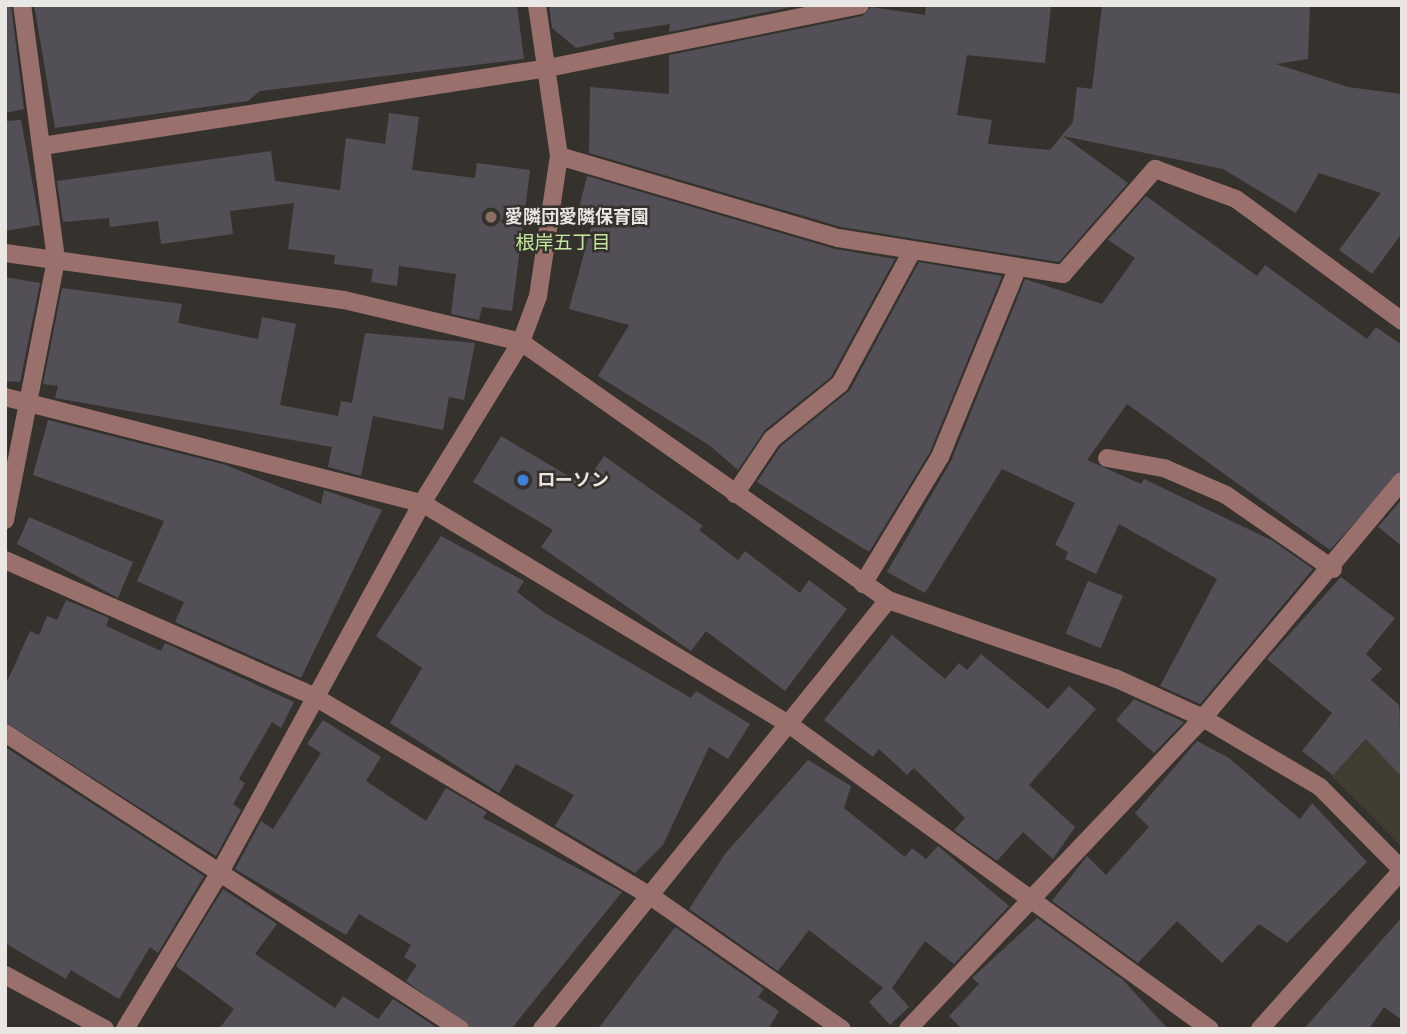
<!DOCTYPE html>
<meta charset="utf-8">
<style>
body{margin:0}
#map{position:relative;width:1407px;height:1034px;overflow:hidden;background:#35322d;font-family:"Asap Condensed","Noto Sans JP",sans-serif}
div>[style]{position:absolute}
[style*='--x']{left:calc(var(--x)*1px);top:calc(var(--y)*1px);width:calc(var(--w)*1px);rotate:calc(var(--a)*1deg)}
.built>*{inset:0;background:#413c30}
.building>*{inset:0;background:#525056;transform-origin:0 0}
.minor>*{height:18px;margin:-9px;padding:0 9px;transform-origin:9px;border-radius:9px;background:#9a706c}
.dots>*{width:19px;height:19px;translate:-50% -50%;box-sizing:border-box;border:4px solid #35322d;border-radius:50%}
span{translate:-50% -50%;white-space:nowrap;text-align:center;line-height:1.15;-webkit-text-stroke:5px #35322d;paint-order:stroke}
.poi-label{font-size:18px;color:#e8e7e3;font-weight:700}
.left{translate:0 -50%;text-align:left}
.neighbourhood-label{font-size:19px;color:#c4e6a0}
.frame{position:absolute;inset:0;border:7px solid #e8e7e3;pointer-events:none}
</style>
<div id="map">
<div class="built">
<i style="clip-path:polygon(1402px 706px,1402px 847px,1331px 775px)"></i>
</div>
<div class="building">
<i style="clip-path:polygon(5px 5px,11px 5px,24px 109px,5px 113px)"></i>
<i style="clip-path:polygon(34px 5px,517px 5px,524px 59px,260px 91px,248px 101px,55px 128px)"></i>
<i style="clip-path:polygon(549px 5px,801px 5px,669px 32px,670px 24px,613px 33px,615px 39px,576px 48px,552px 28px)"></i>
<i style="clip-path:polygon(926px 5px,1051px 5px,1045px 63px,967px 55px,957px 115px,992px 120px,988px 144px,1050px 150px,1073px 122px,1077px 87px,1092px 89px,1102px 5px,1310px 5px,1308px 59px,1276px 64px,1348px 87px,1402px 94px,1402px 233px,1372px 274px,1339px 250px,1381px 193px,1319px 173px,1296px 213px,1223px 169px,1063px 136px,1128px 183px,1059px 262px,841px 227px,589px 153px,590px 87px,669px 94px,669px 55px,862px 16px,871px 7px,925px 15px)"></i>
<i style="clip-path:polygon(389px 113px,419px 117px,412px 170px,475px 178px,477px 163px,530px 170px,512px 311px,482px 307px,479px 320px,451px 314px,456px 274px,399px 266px,397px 286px,371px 282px,373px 269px,334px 264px,335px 255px,288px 249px,294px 203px,230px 211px,233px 234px,161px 244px,158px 221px,110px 227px,109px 218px,63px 222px,57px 181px,271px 151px,275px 181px,340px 190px,346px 138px,385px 144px)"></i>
<i style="clip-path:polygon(21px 120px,40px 225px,5px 231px,5px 121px)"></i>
<i style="clip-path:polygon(587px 176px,835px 249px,895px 259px,831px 377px,765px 430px,738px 470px,709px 445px,598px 376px,629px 325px,569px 309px,593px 220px,577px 216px)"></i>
<i style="clip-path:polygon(1146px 196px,1257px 276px,1265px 265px,1367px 339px,1376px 327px,1402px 345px,1402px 470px,1330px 550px,1127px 404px,1087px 460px,1141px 484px,1144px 479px,1273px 541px,1313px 569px,1200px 704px,1160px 686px,1217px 579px,1119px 524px,1096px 574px,1065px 559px,1068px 552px,1055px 545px,1075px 503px,1002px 469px,925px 593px,887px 572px,951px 461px,1025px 279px,1102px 304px,1135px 258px,1108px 240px)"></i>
<i style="clip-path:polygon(919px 262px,1002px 276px,930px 452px,869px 552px,757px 482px,780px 447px,850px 390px)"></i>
<i style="clip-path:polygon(5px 277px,40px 283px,20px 382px,5px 381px)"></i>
<i style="clip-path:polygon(62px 288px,182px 304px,178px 323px,258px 339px,262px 317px,296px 324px,280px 405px,338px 416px,341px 401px,352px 403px,365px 333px,475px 343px,464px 400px,449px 397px,443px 430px,373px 416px,361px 476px,328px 467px,332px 447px,55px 398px,58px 386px,43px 384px)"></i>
<i style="clip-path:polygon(48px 420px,226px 465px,321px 504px,324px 490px,382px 510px,301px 678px,175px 622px,184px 602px,137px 581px,164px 521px,33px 475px)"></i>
<i style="clip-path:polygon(501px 436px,584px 485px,604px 456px,703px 526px,699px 530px,738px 560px,745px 551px,800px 593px,809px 580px,847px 609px,785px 691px,706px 631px,691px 651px,541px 547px,553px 530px,473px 482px)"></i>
<i style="clip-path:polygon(1402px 499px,1402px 546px,1378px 527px)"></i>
<i style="clip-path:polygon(29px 517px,133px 562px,118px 598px,17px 544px)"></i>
<i style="clip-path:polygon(441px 536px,524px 581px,517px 592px,545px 613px,691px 698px,696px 691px,750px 724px,728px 759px,709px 747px,663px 845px,635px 873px,555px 826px,574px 795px,516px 764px,499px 793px,390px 723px,422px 668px,376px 636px)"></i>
<i style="clip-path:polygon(1341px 577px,1395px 618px,1366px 654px,1382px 669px,1371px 680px,1399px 705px,1402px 777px,1366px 739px,1333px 775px,1302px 751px,1332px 713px,1267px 659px)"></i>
<i style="left:1088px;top:581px;width:38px;height:57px;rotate:23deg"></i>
<i style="clip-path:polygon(66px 600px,109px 618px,106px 626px,161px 651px,165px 643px,294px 702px,281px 728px,272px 722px,239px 779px,245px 783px,233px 804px,241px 810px,216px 856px,5px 722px,5px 686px,30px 631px,39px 635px,47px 616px,57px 620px)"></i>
<i style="clip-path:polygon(892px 635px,945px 679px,959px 663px,967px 670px,981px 654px,1048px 709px,1069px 686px,1096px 709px,1029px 785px,1075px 827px,1053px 859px,1023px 832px,997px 861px,954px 830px,965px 818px,914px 768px,907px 775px,879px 749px,873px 757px,824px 720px)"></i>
<i style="clip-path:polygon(1134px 699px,1184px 722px,1154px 753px,1116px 720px)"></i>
<i style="clip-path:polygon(323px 720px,381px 757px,366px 781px,426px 821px,446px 788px,487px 812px,483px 818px,622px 892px,511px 1029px,471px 1029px,406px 981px,417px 965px,404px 957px,411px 945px,359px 914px,346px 935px,235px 869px,261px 821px,273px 829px,321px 753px,307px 744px)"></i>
<i style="clip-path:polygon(1197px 741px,1229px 758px,1300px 819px,1312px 803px,1367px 862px,1287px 943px,1259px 924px,1222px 963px,1177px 921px,1138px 963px,1052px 901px,1087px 856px,1106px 875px,1149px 827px,1135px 813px)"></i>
<i style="clip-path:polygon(5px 747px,204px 876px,158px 953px,150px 947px,119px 999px,71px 970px,66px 979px,5px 943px)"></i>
<i style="clip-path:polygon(808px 760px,851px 786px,844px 808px,905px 857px,912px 848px,926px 859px,938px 846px,1009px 906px,954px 964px,925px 941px,892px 988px,909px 1007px,890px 1025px,869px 1002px,883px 988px,809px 930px,778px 971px,689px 909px,725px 854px)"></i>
<i style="clip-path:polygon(223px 889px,277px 924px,255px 954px,335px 1008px,343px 996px,378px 1019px,393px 999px,439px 1029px,219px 1029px,234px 1009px,176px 966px)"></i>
<i style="clip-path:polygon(1402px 917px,1402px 1020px,1384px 1007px,1369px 1029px,1304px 1029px)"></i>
<i style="clip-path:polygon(1037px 918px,1123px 980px,1168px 1029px,962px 1029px,949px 1016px,979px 984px,972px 978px)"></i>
<i style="clip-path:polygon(675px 927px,764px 989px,758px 997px,779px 1011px,768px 1029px,598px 1029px)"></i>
</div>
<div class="minor">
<i style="--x:42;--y:146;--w:512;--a:-8.76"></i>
<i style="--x:548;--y:68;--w:318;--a:-11.4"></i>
<i style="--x:559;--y:156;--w:291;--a:16.4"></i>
<i style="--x:838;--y:238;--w:228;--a:9.1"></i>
<i style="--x:1063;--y:274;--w:140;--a:-48.8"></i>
<i style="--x:1155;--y:169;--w:86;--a:20.3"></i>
<i style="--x:1236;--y:199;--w:206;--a:36.3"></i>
<i style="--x:5;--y:253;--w:342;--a:7.9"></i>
<i style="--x:344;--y:300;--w:182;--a:13.3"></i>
<i style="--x:521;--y:342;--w:449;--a:35.1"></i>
<i style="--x:888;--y:600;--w:240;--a:19"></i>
<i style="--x:1115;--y:678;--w:97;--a:24.4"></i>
<i style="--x:1203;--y:718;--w:136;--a:30.5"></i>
<i style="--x:1320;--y:787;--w:117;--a:45.3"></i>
<i style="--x:5;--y:397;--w:430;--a:14.3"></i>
<i style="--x:422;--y:503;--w:430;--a:31.1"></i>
<i style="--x:790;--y:725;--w:518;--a:35.9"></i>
<i style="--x:1107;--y:458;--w:58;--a:10"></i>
<i style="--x:1164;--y:468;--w:68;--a:23.5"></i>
<i style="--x:1226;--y:495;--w:130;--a:34.7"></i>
<i style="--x:735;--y:494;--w:66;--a:-56.1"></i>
<i style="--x:772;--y:439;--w:87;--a:-39"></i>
<i style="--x:840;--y:384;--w:147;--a:-61.5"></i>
<i style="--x:5;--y:520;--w:266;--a:-78.9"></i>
<i style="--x:56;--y:259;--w:256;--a:-97.6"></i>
<i style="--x:5;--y:560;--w:339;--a:23.8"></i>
<i style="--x:315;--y:697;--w:388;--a:30.7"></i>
<i style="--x:649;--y:895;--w:235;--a:34.8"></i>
<i style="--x:863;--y:584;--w:149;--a:-58.8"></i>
<i style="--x:940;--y:457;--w:203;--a:-67.7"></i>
<i style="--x:5;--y:733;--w:543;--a:33.05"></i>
<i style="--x:5;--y:975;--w:114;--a:28.4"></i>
<i style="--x:125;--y:1029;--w:184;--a:-58.8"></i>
<i style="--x:220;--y:872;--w:421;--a:-61.3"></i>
<i style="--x:422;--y:503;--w:189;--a:-58.4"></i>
<i style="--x:521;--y:342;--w:49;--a:-69.7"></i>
<i style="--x:538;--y:296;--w:142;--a:-81.5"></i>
<i style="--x:559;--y:156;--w:153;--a:-98.3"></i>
<i style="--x:542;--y:1029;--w:551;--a:-51.11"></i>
<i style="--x:908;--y:1029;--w:429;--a:-46.5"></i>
<i style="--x:1203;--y:718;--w:309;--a:-50"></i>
<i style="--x:1260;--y:1029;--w:213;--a:-48.2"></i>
</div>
<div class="dots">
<i style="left:491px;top:217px;background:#8d6e63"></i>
<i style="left:523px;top:480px;background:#3f7fe0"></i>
</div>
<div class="poi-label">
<span class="left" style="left:505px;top:217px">愛隣団愛隣保育園</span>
<span class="left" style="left:537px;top:480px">ローソン</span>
</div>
<div class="neighbourhood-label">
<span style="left:563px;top:243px">根岸五丁目</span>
</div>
<div class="frame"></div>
</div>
